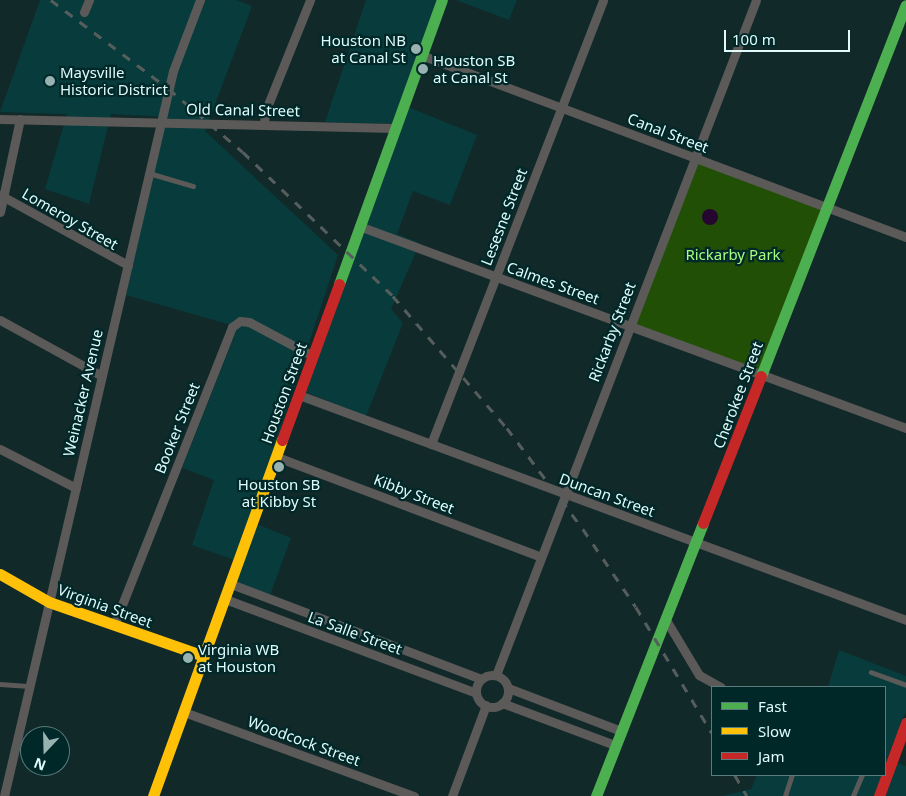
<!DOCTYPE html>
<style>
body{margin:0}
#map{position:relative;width:906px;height:796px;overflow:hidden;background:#122929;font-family:"Noto Sans",sans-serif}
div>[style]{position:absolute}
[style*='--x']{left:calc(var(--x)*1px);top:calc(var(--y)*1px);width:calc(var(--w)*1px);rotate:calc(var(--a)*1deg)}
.built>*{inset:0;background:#083b3b}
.green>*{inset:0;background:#224f06;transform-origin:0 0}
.water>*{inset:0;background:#250631}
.round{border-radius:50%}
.lane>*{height:4.5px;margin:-2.25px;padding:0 2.25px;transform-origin:2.25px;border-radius:2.25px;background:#5c5959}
.street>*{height:9px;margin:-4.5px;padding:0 4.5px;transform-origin:4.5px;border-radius:4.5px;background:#5c5959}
.street>.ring{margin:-4.5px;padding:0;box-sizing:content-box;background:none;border:9px solid #5c5959;border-radius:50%}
.fast>*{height:11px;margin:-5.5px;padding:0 5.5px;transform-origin:5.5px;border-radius:5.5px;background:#4caf50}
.slow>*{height:11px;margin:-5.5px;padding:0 5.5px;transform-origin:5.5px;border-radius:5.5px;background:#ffc107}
.jam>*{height:11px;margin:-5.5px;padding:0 5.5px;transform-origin:5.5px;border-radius:5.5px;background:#c62828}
.rail>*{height:2.5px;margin-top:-1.25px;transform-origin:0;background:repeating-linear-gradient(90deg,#565d5d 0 9px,transparent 0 18px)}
.dots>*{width:14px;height:14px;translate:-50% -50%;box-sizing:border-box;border:2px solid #002829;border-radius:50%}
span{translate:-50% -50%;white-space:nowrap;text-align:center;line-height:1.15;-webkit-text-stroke:4.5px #002829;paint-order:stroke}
.poi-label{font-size:15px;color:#e0fbfb}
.right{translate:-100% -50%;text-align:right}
.left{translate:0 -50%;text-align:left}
.street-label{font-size:15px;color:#e0fbfb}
.park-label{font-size:15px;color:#a5fc7d}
.legend{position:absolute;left:711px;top:686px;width:175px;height:90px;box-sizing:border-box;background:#002829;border:1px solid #5a7c7d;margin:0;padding:6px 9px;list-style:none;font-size:15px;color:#e0fbfb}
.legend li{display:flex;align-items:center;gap:10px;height:25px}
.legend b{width:25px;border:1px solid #5a7c7d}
.north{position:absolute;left:20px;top:726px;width:50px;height:50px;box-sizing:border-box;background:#002829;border:1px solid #5a7c7d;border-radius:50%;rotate:201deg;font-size:14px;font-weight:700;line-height:20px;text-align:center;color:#e0fbfb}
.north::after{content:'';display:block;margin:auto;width:18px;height:22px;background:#98b2b2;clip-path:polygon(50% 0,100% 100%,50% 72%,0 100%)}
.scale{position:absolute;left:724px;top:30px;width:126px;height:22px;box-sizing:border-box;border:2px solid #e0fbfb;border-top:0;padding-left:6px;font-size:15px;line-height:18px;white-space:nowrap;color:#e0fbfb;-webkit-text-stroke:4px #002829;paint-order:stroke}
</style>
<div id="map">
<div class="built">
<i style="clip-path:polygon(40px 0,236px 0,252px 6px,205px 131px,338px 255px,250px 521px,291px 538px,270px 595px,236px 582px,243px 563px,192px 545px,214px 480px,182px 468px,238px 327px,126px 295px,167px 117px,111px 114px,89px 204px,45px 189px,67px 114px,0 112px)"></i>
<i style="clip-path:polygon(366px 0,446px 0,408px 107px,477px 135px,450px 205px,413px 191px,397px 234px,420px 243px,391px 309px,403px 323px,366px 416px,305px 392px,400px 124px,325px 122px)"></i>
<i style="clip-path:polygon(456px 0,517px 0,509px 20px)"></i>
<i style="clip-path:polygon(839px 650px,906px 676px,906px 712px,887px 759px,906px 766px,906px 796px,722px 796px,751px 789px,757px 775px,885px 775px,885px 687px,828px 687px)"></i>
</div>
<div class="green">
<i style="left:695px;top:158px;width:141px;height:180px;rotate:20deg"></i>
</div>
<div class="water">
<i class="round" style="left:702px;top:209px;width:16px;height:16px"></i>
</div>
<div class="lane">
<i style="--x:149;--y:173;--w:46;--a:16.5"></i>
<i style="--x:871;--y:672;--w:37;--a:20"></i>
<i style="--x:0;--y:684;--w:30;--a:4"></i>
<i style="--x:785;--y:796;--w:22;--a:-72"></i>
<i style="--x:853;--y:796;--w:23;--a:-67"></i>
</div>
<div class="street">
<i style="--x:84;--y:12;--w:13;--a:-67"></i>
<i style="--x:421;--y:55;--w:518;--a:20.57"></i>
<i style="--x:0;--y:119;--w:395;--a:1.3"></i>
<i style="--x:264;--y:124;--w:12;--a:-85"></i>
<i style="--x:265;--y:112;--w:121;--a:-68.1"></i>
<i style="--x:0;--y:195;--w:146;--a:28.7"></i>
<i style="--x:0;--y:212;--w:95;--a:-77.9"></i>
<i style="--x:359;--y:226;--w:583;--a:20.27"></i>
<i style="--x:0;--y:320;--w:114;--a:28.8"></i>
<i style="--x:299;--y:395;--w:647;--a:20.34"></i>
<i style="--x:431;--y:444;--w:476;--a:-68.8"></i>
<i style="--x:0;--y:449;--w:85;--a:27.2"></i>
<i style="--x:277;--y:457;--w:282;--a:20.7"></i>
<i style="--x:231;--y:584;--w:267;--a:20.8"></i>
<i style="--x:225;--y:599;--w:268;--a:20.5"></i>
<i style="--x:666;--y:620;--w:64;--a:59"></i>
<i style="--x:699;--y:675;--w:25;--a:29"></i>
<i style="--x:114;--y:625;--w:321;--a:-68.4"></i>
<i style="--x:232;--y:327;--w:10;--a:-37"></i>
<i style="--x:240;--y:321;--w:9;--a:6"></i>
<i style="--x:249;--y:322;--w:72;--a:28"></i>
<i style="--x:496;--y:675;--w:723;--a:-68.93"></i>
<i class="ring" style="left:476px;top:675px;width:23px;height:23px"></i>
<i style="--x:508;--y:688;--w:121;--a:20.8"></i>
<i style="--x:502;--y:703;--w:121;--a:20.4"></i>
<i style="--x:184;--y:712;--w:245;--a:20.1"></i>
<i style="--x:4;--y:796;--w:744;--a:-76.88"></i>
<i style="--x:173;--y:71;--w:76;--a:-69.2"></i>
<i style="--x:452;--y:796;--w:97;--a:-69.5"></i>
</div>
<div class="fast">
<i style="--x:339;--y:284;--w:302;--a:-70.1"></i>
<i style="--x:761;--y:376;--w:398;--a:-68.7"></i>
<i style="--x:596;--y:796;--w:293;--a:-68.6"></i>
</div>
<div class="slow">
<i style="--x:0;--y:574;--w:56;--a:29.7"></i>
<i style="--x:49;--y:602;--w:164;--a:19.2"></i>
<i style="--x:153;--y:796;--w:379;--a:-70.1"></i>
</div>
<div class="jam">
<i style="--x:282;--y:440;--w:166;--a:-69.9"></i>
<i style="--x:703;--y:523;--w:158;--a:-68.5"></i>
<i style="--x:879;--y:796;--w:78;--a:-69.7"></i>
</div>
<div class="rail">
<i style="--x:51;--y:0;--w:148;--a:37"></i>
<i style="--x:169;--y:89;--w:97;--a:40.4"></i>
<i style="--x:243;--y:152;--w:208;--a:43.8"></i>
<i style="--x:393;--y:296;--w:174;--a:49.2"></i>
<i style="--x:507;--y:428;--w:126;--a:53"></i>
<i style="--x:583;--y:529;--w:94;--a:55.8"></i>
<i style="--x:636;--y:607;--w:147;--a:58.9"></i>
<i style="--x:735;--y:775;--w:24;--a:60"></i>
</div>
<div class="dots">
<i style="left:416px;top:49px;background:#98b2b2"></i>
<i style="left:423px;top:69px;background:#98b2b2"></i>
<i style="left:50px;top:81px;background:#98b2b2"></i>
<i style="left:279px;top:467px;background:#98b2b2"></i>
<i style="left:188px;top:658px;background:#98b2b2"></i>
</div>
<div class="poi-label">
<span class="right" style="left:406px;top:49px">Houston NB<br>at Canal St</span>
<span class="left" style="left:433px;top:69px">Houston SB<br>at Canal St</span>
<span class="left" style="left:60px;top:81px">Maysville<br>Historic District</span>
<span style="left:279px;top:493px">Houston SB<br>at Kibby St</span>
<span class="left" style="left:198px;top:658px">Virginia WB<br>at Houston</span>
</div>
<div class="street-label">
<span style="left:243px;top:110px;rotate:1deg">Old Canal Street</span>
<span style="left:668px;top:133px;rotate:21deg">Canal Street</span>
<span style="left:504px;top:217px;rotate:-69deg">Lesesne Street</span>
<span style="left:70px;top:219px;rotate:30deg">Lomeroy Street</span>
<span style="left:553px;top:283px;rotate:20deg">Calmes Street</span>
<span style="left:612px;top:332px;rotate:-69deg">Rickarby Street</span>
<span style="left:83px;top:393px;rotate:-77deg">Weinacker Avenue</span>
<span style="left:284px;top:393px;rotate:-70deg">Houston Street</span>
<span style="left:738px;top:395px;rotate:-69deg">Cherokee Street</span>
<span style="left:177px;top:428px;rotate:-68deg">Booker Street</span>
<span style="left:414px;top:494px;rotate:21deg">Kibby Street</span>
<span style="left:607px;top:495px;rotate:20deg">Duncan Street</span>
<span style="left:105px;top:606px;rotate:20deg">Virginia Street</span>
<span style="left:355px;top:633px;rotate:20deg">La Salle Street</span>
<span style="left:304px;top:741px;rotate:20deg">Woodcock Street</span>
</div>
<div class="park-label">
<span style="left:733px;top:255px">Rickarby Park</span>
</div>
<ul class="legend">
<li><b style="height:6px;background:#4caf50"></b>Fast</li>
<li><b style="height:6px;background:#ffc107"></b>Slow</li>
<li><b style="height:6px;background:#c62828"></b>Jam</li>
</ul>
<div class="north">N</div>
<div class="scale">100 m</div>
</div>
